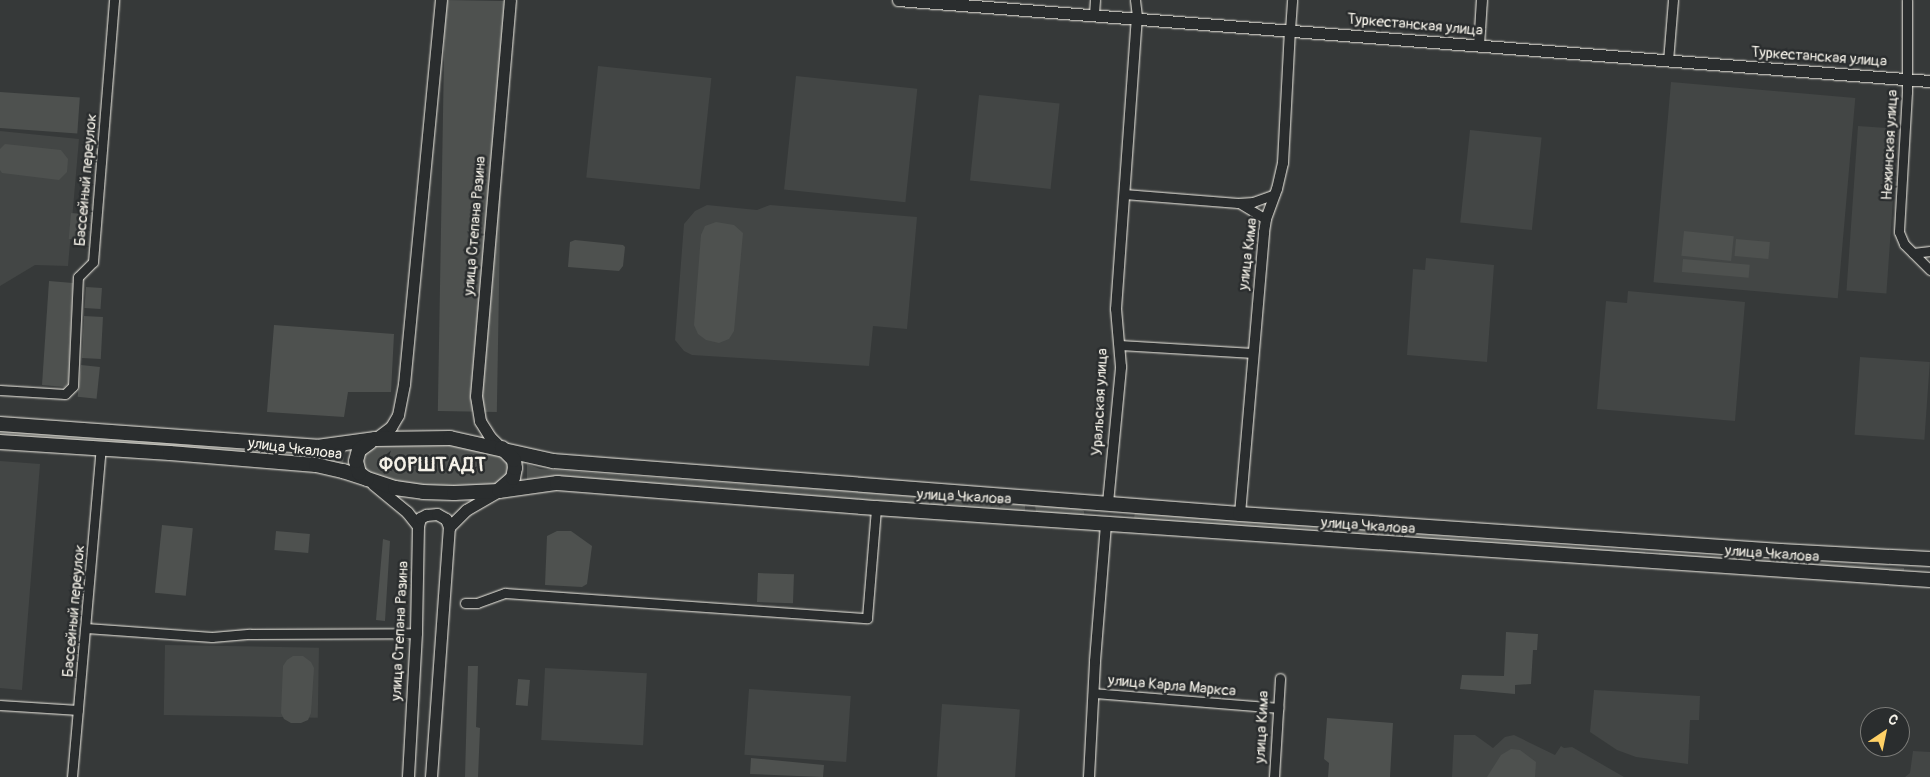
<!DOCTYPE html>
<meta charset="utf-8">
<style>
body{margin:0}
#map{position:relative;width:1930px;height:777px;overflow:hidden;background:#363939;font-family:Pangolin,sans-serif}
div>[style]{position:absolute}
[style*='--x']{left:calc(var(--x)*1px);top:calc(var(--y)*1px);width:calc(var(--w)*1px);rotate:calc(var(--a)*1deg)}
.built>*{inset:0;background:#434645;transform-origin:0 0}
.green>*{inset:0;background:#4e514f;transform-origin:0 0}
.roads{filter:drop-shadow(0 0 1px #f4f1e8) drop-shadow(0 0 1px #f4f1e8)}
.minor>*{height:9px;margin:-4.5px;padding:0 4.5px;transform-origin:4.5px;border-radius:4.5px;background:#2a2d2e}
.tertiary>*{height:10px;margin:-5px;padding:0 5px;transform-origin:5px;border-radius:5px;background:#2a2d2e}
.secondary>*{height:11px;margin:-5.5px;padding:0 5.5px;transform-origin:5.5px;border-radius:5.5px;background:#2a2d2e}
.primary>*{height:14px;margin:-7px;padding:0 7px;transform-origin:7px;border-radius:7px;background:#2a2d2e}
span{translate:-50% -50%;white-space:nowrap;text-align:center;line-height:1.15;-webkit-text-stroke:5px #2a2d2e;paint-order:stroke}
.street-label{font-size:15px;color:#f4f1e8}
.district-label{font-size:20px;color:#f4f1e8;font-weight:700;letter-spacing:1px}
.north{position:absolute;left:1860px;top:707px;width:50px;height:50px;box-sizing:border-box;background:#2a2d2e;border:1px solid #7b7b78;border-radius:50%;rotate:34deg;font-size:14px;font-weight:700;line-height:20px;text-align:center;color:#f4f1e8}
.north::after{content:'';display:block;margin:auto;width:18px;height:22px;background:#ffd166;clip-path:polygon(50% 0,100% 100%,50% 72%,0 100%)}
</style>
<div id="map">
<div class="built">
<i style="left:598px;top:66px;width:114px;height:112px;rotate:6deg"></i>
<i style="left:796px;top:76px;width:122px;height:114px;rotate:6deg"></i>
<i style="left:1671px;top:82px;width:185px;height:201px;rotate:5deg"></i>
<i style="left:979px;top:95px;width:81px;height:86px;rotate:6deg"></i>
<i style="left:1858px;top:126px;width:40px;height:165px;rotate:4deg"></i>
<i style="left:1470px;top:130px;width:72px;height:93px;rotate:6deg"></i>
<i style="clip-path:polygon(0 131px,79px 139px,68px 266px,35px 265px,0 286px)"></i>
<i style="clip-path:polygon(707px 205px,757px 210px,770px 205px,917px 217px,907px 329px,873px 326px,869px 366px,692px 355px,684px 351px,675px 340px,684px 224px,695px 211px)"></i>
<i style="clip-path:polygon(1426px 258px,1494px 265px,1487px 362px,1407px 355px,1413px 269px,1425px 270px)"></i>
<i style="clip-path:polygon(1628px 291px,1745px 302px,1735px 421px,1597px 409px,1606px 301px,1627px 303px)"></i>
<i style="left:1860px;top:357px;width:70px;height:78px;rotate:4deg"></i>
<i style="clip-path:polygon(0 461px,40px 464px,22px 690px,0 688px)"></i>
<i style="left:165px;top:645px;width:154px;height:70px;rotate:1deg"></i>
<i style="left:545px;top:668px;width:102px;height:72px;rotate:3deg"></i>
<i style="left:749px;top:689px;width:102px;height:66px;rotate:4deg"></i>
<i style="clip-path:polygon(1594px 690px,1700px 696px,1699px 720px,1690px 720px,1688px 764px,1636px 757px,1617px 750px,1590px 732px)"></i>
<i style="left:942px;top:704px;width:78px;height:73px;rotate:4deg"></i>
<i style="clip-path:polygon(1454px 735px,1475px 735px,1493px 748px,1505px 737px,1514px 735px,1555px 755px,1561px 746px,1564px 748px,1572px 747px,1624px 777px,1452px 777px)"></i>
<i style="clip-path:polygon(1913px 751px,1930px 752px,1930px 777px,1905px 777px,1910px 773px)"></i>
</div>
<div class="green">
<i style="left:445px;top:0;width:59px;height:411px;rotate:1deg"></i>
<i style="left:0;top:92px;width:80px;height:36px;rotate:4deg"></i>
<i style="clip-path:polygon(5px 144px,61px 150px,68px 159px,67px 172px,59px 180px,2px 173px,0 170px,0 149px)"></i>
<i style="left:71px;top:213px;width:12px;height:26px;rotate:5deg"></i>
<i style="clip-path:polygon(716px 222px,734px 225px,743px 233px,734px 331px,729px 339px,719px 343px,706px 340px,698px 334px,694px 325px,701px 235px,705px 226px)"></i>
<i style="left:1684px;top:231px;width:50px;height:25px;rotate:6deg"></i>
<i style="left:1736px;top:239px;width:34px;height:17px;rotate:5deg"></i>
<i style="clip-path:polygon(575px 240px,623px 245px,625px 247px,623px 266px,619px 271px,568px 267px,570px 242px)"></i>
<i style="left:1683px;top:259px;width:67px;height:13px;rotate:5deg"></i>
<i style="clip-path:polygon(49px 281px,73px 283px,68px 383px,65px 387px,42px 385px)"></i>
<i style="left:86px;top:287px;width:16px;height:21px;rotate:4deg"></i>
<i style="left:84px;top:316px;width:19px;height:42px;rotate:3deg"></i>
<i style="clip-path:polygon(274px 325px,394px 334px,391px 392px,348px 392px,344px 417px,267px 412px)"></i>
<i style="left:81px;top:365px;width:19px;height:32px;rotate:6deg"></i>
<i style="clip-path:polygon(0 431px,306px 454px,344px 453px,343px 466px,0 437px)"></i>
<i style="clip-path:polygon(440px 442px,504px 457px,508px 465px,506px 477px,497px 485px,462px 488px,424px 486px,384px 479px,366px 471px,363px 465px,362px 459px,366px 451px,382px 443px)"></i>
<i style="clip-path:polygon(527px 464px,540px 469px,1025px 504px,1025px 512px,559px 477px,537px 477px,527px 480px)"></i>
<i style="clip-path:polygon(1035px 505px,1075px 506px,1084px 511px,1084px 515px,1036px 512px)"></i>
<i style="clip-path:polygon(1135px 511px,1645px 552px,1645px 557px,1134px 519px)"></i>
<i style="left:162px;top:525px;width:31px;height:68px;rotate:6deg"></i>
<i style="left:276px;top:531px;width:34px;height:19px;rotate:5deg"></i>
<i style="clip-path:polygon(557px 531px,571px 531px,592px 546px,587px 584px,582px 587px,545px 585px,547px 536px)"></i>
<i style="clip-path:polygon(383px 539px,390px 541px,385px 621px,376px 620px)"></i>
<i style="clip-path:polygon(1659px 553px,1904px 568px,1904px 574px,1659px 557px)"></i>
<i style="left:758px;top:573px;width:36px;height:29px;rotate:2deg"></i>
<i style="clip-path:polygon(1506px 632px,1538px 634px,1537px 650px,1533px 650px,1531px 684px,1515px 685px,1515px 694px,1460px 689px,1462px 675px,1504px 676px)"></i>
<i style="clip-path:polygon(293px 656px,303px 656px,311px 662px,314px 668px,311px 713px,308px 720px,301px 723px,291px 723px,284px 719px,281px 713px,283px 666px,287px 660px)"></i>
<i style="clip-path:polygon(468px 666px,478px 666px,476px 727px,480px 728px,478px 777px,465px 777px)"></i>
<i style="left:518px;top:679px;width:12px;height:26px;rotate:5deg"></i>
<i style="clip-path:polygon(1327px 718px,1393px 723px,1390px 777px,1328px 777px,1329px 763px,1324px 759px)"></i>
<i style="clip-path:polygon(1511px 749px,1520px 750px,1536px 762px,1535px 777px,1487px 777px,1501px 755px)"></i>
<i style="clip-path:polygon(751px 758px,824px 765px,823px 777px,750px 774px)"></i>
</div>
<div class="roads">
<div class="minor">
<i style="--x:1135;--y:0;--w:17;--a:83"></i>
<i style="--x:1907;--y:0;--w:92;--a:90"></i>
<i style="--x:1907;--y:92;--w:140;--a:93.3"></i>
<i style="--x:1899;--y:232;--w:13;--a:67"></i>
<i style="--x:1904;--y:244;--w:37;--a:45"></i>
<i style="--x:1094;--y:14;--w:14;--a:-86"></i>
<i style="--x:1290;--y:30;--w:30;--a:-86"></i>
<i style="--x:1668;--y:61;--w:61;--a:-85.3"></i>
<i style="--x:1124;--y:194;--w:114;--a:4.5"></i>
<i style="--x:1238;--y:203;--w:15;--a:-4"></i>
<i style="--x:1253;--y:202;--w:23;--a:-20"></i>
<i style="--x:1239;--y:203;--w:31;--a:31"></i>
<i style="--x:1913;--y:253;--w:17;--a:-7"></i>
<i style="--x:1120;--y:345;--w:133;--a:3.4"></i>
<i style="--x:0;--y:390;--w:65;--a:3.5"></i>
<i style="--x:65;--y:394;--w:11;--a:-45"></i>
<i style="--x:73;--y:386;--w:109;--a:-87.4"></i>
<i style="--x:78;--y:277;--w:21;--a:-45"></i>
<i style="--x:93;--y:262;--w:263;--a:-85.4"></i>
<i style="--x:465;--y:603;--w:12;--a:0"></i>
<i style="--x:477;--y:603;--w:30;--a:-20"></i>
<i style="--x:505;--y:593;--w:363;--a:4"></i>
<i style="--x:867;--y:618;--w:110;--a:-85.3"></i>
<i style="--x:86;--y:628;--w:126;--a:4.1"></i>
<i style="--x:212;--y:637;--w:38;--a:-5"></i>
<i style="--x:250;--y:634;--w:166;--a:-0.3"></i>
<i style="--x:1093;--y:693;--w:186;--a:4.6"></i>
<i style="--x:0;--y:705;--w:78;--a:3.7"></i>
<i style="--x:72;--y:777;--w:330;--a:-85"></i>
<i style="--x:1274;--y:777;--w:99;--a:-86.5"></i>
</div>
<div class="tertiary">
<i style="--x:1479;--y:46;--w:46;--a:-86.3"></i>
<i style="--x:1108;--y:503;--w:137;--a:-84.5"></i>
<i style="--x:1121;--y:367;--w:58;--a:-94.9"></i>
<i style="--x:1116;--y:309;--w:293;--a:-85.9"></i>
<i style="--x:1240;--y:514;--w:283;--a:-85.1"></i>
<i style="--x:1264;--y:232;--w:13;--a:-81"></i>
<i style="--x:1266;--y:219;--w:32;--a:-70"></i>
<i style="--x:1277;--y:189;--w:27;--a:-77"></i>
<i style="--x:1283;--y:163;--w:133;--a:-87"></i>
<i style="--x:1089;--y:777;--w:116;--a:-87"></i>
<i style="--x:1095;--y:661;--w:138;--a:-85.4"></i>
</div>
<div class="secondary">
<i style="--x:898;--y:0;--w:1035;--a:4.49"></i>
<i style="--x:375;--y:439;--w:20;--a:-37"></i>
<i style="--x:391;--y:427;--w:14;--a:-60"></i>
<i style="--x:398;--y:415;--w:32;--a:-79"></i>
<i style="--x:404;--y:384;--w:386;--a:-84.5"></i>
<i style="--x:500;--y:447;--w:14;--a:-135"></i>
<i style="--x:490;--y:437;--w:19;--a:-122"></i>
<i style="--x:480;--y:421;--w:25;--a:-99"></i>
<i style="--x:476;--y:396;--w:397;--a:-85.1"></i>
<i style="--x:373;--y:484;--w:44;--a:39.5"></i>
<i style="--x:407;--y:512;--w:18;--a:52"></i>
<i style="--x:418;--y:526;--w:107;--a:91.1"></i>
<i style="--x:416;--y:633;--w:144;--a:93.2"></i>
<i style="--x:418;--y:526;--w:8;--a:-76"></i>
<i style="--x:420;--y:518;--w:7;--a:-27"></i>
<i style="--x:426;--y:515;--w:11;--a:-5"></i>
<i style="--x:437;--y:514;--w:10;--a:29"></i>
<i style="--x:446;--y:519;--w:9;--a:69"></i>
<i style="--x:431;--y:777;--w:251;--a:-85.9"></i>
<i style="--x:449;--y:527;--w:24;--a:-45"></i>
<i style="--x:466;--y:510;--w:36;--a:-30"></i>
</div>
<div class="primary">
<i style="--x:0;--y:424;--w:318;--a:4.1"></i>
<i style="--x:317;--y:447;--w:59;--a:-7.9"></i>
<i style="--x:375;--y:439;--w:75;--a:-0.8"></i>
<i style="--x:450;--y:438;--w:106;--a:12.6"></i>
<i style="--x:553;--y:461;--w:689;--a:4.41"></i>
<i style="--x:1240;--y:514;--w:542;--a:3.91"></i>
<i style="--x:1781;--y:551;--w:149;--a:3.1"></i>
<i style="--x:0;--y:442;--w:170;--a:3.7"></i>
<i style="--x:170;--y:453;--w:146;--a:4.7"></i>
<i style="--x:316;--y:465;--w:28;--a:13"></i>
<i style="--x:343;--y:471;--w:55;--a:18.1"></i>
<i style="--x:395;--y:488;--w:28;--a:8"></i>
<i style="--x:423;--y:492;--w:31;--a:2"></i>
<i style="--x:454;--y:493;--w:45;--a:-2.5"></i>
<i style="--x:499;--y:491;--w:59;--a:-7.9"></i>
<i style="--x:557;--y:483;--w:320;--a:4.5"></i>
<i style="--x:876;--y:508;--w:1056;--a:3.91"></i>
<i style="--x:367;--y:479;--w:10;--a:-143"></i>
<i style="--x:359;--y:473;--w:12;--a:-104"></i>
<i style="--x:356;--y:461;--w:11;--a:-75"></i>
<i style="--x:359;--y:450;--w:14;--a:-36"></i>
<i style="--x:499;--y:490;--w:18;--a:-41"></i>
<i style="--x:513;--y:478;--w:10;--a:-79"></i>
<i style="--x:515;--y:468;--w:8;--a:-97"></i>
<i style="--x:514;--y:460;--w:17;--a:-135"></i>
</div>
</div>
<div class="street-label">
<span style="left:1415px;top:25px;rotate:5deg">Туркестанская улица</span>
<span style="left:1819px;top:57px;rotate:4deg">Туркестанская улица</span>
<span style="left:1890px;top:145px;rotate:-87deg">Нежинская улица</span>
<span style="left:86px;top:180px;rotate:-85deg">Бассейный переулок</span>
<span style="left:475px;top:226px;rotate:-85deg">улица Степана Разина</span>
<span style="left:1248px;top:254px;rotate:-83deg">улица Кима</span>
<span style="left:1100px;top:402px;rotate:-87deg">Уральская улица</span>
<span style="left:295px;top:449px;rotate:7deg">улица Чкалова</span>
<span style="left:964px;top:497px;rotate:3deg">улица Чкалова</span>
<span style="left:1368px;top:526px;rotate:4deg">улица Чкалова</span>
<span style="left:1772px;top:554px;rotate:4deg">улица Чкалова</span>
<span style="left:74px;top:611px;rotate:-85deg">Бассейный переулок</span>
<span style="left:400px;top:631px;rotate:-87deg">улица Степана Разина</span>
<span style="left:1172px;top:686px;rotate:5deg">улица Карла Маркса</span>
<span style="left:1262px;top:727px;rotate:-87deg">улица Кима</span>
</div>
<div class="district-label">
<span style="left:433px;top:464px">ФОРШТАДТ</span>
</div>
<div class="north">С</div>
</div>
